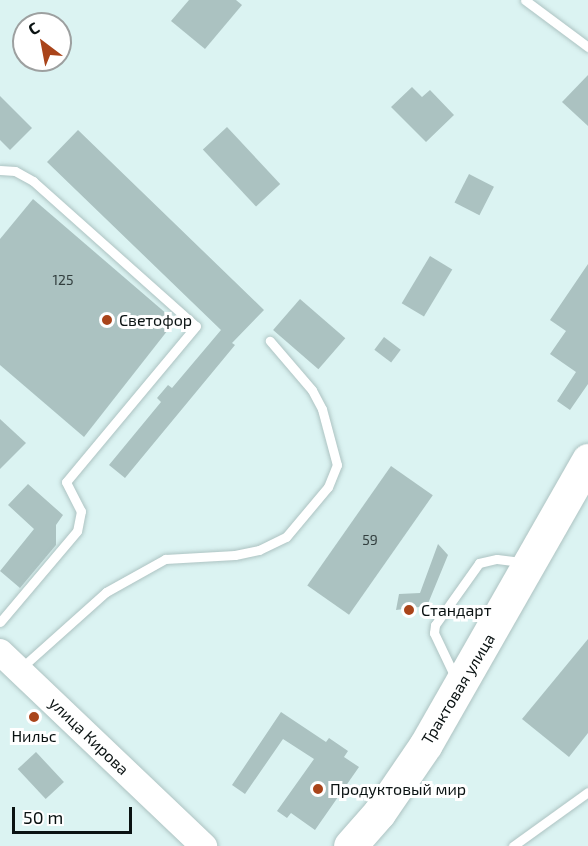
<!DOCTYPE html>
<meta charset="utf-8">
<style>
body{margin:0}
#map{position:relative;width:588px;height:846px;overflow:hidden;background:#dbf3f2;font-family:"Exo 2",sans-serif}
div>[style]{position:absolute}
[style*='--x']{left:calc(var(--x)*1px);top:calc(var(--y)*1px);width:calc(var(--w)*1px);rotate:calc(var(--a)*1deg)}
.building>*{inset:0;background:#abc2c1;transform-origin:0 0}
.roads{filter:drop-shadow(0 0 2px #adc3c2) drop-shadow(0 0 2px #adc3c2)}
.lane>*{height:9px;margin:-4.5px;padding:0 4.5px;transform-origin:4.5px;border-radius:4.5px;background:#fff}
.secondary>*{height:26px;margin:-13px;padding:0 13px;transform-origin:13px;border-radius:13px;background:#fff}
.highway>*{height:33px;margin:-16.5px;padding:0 16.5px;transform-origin:16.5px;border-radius:16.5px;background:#fff}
.dots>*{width:16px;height:16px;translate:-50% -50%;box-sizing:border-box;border:3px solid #fff;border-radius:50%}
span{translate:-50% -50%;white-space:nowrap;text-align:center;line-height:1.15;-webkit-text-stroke:6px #fff;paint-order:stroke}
.number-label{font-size:14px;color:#323e3e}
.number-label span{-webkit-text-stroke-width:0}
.poi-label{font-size:16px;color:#0a1212}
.left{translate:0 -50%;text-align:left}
.street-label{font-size:16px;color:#0a1212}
.north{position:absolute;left:12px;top:12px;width:60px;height:60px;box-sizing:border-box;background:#fff;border:2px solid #9da0a0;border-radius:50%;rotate:328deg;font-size:16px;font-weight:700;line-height:24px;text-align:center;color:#0a1212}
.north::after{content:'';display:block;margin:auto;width:21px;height:27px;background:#a9441a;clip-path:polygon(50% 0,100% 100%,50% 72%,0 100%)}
.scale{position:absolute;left:12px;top:807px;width:120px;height:27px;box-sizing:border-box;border:3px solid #0a1212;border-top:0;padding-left:8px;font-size:18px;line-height:21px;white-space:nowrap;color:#0a1212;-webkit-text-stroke:4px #fff;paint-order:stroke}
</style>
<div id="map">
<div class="building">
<i style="clip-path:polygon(189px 0,236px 0,242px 5px,205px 49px,171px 21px)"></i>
<i style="clip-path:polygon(588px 75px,588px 126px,562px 102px)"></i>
<i style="clip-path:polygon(412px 87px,422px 97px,430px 90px,454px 115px,426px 142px,391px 107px)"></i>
<i style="clip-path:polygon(0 96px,32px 128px,10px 150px,0 140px)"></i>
<i style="left:227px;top:127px;width:78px;height:33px;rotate:47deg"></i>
<i style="clip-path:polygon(78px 130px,264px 310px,232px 343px,235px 345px,125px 478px,109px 465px,161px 402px,157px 398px,168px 385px,172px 388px,221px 330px,47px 162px)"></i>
<i style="left:469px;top:174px;width:28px;height:32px;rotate:27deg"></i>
<i style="clip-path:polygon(33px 199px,175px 321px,84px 437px,0 365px,0 239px)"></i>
<i style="left:430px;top:256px;width:26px;height:55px;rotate:31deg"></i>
<i style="clip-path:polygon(588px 264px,588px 384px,570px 410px,557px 401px,576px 372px,550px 354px,566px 331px,550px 320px)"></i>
<i style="left:300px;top:299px;width:60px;height:41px;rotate:41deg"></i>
<i style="left:384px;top:337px;width:21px;height:16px;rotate:37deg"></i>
<i style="clip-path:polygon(0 419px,26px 443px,0 469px)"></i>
<i style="left:391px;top:466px;width:51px;height:146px;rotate:35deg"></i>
<i style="clip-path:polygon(28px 484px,63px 515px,56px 525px,56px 545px,20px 588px,0 571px,34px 529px,8px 505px)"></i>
<i style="clip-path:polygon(438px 544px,448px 555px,427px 606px,396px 610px,399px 594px,420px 593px)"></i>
<i style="clip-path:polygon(588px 639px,588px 733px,569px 757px,522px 719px)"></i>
<i style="clip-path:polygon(281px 712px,326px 742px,329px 738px,348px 751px,344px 757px,359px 767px,315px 830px,291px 813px,287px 818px,277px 811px,314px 759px,283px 739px,245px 794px,232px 785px)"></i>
<i style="left:36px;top:752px;width:41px;height:25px;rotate:47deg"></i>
</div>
<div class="roads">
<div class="lane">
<i style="--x:525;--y:0;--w:79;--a:36.7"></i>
<i style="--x:0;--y:170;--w:15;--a:4"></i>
<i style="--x:15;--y:171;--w:21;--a:29"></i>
<i style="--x:33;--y:181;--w:218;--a:41.7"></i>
<i style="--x:196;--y:326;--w:203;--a:129.8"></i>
<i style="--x:66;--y:482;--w:33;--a:63"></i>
<i style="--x:81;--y:511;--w:20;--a:101"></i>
<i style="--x:77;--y:531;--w:119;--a:130.2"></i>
<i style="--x:21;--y:668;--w:114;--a:-41.8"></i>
<i style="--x:106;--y:592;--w:68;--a:-29.2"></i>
<i style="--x:165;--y:559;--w:70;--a:-3.3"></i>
<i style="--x:235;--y:555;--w:25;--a:-12"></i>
<i style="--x:259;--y:550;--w:30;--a:-26"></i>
<i style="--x:286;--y:537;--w:65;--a:-50"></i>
<i style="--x:328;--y:487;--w:24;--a:-68"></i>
<i style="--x:337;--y:465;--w:58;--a:-105"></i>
<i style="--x:322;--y:409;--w:21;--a:-118"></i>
<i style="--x:312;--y:390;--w:65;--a:-130.6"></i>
<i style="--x:455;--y:677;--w:49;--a:-115.5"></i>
<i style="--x:434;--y:633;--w:8;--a:-83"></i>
<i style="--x:435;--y:625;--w:76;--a:-54.6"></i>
<i style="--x:479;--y:563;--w:18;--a:-13"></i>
<i style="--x:497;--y:559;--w:26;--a:7"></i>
<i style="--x:513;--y:846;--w:92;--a:-35.8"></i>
</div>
<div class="secondary">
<i style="--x:0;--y:652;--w:282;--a:43.6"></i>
</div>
<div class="highway">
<i style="--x:350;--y:846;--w:44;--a:-48.7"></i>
<i style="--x:379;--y:813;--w:83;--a:-55.7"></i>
<i style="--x:426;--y:744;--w:327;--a:-60.3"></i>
</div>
</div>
<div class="dots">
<i style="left:107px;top:320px;background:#a9441a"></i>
<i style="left:409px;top:610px;background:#a9441a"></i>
<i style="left:34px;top:717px;background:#a9441a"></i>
<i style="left:318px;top:789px;background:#a9441a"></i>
</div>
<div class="number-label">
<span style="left:63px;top:280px">125</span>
<span style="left:370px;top:540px">59</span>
</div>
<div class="poi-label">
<span class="left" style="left:119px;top:320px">Светофор</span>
<span class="left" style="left:421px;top:610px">Стандарт</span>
<span style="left:34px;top:736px">Нильс</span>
<span class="left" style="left:330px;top:789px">Продуктовый мир</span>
</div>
<div class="street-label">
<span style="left:458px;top:689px;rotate:-59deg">Трактовая улица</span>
<span style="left:89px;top:736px;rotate:44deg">улица Кирова</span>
</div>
<div class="north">С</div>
<div class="scale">50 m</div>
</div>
